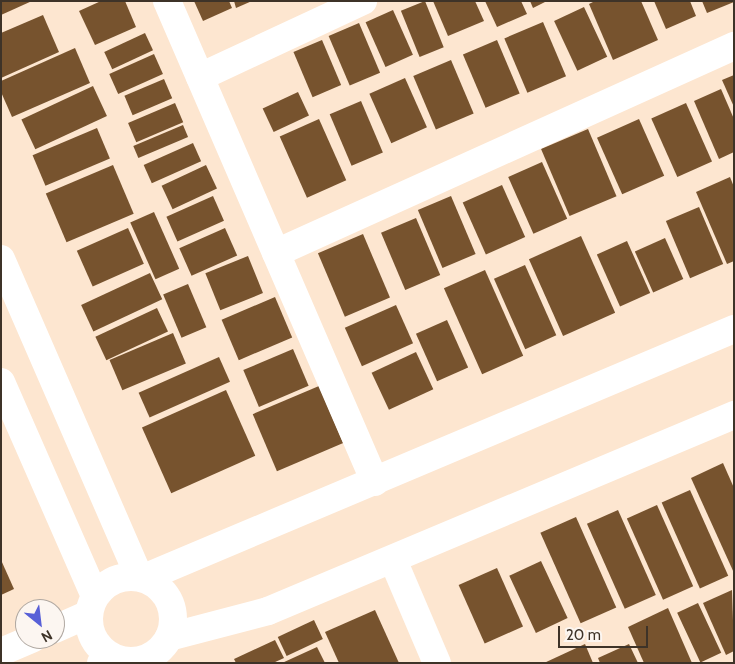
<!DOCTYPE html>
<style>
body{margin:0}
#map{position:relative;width:735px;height:664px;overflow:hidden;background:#fde6d0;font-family:Cabin,sans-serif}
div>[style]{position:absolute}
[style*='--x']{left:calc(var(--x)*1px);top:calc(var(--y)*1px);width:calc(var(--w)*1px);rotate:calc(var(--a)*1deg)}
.building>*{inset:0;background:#77532e;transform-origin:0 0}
.street>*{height:28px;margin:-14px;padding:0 14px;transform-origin:14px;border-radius:14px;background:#fff}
.secondary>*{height:28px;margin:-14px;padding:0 14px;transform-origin:14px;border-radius:14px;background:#fff}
.secondary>.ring{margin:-14px;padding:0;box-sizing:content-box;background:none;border:28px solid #fff;border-radius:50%}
span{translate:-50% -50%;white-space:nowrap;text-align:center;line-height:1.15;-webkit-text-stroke:5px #fcf6f1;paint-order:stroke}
.frame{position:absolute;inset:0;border:2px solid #3e3328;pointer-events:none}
.north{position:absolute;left:15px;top:599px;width:50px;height:50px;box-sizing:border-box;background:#fcf6f1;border:1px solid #b0a8a1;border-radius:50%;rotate:151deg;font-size:14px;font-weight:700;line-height:20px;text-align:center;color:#3e3328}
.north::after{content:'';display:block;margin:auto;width:18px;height:22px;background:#5860d7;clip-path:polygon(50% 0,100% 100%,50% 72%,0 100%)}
.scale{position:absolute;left:558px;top:626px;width:90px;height:22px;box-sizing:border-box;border:2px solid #3e3328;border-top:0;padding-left:6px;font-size:15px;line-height:18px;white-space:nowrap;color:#3e3328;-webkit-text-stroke:4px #fcf6f1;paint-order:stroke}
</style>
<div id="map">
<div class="building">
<i style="clip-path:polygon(1px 1px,32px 1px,1px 15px)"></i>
<i style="clip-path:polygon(101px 1px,125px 1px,136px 27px,95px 45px,79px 11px)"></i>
<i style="clip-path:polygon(194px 1px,229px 1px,232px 8px,203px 21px)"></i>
<i style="clip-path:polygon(234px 1px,252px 1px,236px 8px)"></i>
<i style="left:425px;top:1px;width:50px;height:26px;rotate:68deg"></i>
<i style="clip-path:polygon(433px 1px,475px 1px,484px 21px,448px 36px)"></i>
<i style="clip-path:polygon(485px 1px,521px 1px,527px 14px,497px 27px)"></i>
<i style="clip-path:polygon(530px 1px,547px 1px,533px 8px)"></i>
<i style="clip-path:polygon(595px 1px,641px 1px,658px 40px,613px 60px,589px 4px)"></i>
<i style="clip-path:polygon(654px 1px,690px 1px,696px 16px,666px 29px)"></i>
<i style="clip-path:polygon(702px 1px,734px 1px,734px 2px,707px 13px)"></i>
<i style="left:584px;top:7px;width:55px;height:33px;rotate:65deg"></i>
<i style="left:393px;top:10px;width:49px;height:30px;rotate:66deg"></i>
<i style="clip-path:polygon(43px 15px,59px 52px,1px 78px,1px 33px)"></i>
<i style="left:543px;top:22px;width:59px;height:42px;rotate:67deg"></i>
<i style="left:359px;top:23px;width:54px;height:33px;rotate:67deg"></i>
<i style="left:145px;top:33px;width:19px;height:45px;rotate:65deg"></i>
<i style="left:322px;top:40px;width:49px;height:31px;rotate:67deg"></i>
<i style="left:497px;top:40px;width:58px;height:37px;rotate:67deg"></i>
<i style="clip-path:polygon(75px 48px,90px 83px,12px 117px,1px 92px,1px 81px)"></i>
<i style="left:154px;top:54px;width:22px;height:49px;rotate:66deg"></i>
<i style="left:451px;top:60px;width:58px;height:41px;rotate:67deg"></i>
<i style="clip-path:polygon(734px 75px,734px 107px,722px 80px)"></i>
<i style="left:405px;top:78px;width:54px;height:39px;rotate:66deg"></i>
<i style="left:164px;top:79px;width:21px;height:43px;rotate:67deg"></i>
<i style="left:93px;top:86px;width:33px;height:79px;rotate:65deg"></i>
<i style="clip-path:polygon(721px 89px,734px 119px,734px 152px,719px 159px,694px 101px)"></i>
<i style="left:298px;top:92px;width:26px;height:39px;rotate:65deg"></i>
<i style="left:361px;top:101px;width:56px;height:34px;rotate:67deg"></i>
<i style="left:175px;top:103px;width:21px;height:51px;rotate:67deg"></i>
<i style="left:686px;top:103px;width:64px;height:38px;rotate:66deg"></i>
<i style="left:319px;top:119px;width:67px;height:43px;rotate:66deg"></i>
<i style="left:639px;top:119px;width:62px;height:46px;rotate:66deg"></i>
<i style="left:183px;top:125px;width:13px;height:54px;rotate:67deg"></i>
<i style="left:97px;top:128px;width:33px;height:70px;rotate:67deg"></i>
<i style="left:588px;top:129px;width:73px;height:51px;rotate:67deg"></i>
<i style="left:193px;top:143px;width:20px;height:54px;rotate:66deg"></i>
<i style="left:542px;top:162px;width:62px;height:37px;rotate:66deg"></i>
<i style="left:113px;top:165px;width:53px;height:73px;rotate:67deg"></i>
<i style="left:206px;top:165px;width:26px;height:49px;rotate:65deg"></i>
<i style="clip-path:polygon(730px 177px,734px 187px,734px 261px,727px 264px,696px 192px)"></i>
<i style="left:502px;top:185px;width:57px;height:43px;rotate:66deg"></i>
<i style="left:213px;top:196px;width:27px;height:51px;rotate:66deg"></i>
<i style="left:451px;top:196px;width:63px;height:36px;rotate:67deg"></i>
<i style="left:699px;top:207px;width:62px;height:36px;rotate:67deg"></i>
<i style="left:154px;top:212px;width:62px;height:26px;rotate:66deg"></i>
<i style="left:416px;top:218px;width:62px;height:38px;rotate:67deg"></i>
<i style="left:128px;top:228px;width:39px;height:56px;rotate:66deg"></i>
<i style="left:225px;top:228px;width:30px;height:50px;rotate:66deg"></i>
<i style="left:363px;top:234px;width:69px;height:49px;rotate:67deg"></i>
<i style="left:581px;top:236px;width:84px;height:57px;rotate:66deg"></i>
<i style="left:665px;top:238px;width:45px;height:33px;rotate:66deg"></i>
<i style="left:627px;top:241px;width:57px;height:33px;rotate:66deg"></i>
<i style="left:248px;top:256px;width:40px;height:46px;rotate:68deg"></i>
<i style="left:525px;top:265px;width:77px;height:34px;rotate:66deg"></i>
<i style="left:485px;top:270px;width:94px;height:45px;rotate:66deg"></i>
<i style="left:150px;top:273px;width:29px;height:76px;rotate:65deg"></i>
<i style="left:188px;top:284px;width:47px;height:27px;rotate:67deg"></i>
<i style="left:275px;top:297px;width:44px;height:58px;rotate:67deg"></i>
<i style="left:396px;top:305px;width:42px;height:56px;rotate:66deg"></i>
<i style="left:157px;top:308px;width:26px;height:68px;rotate:65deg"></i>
<i style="left:447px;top:320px;width:52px;height:34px;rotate:66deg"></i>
<i style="left:173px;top:333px;width:33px;height:69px;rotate:67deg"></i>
<i style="left:293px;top:349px;width:40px;height:54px;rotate:67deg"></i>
<i style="left:416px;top:352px;width:41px;height:49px;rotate:65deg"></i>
<i style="left:219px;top:357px;width:27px;height:88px;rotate:66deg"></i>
<i style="left:319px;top:386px;width:62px;height:72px;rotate:67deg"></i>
<i style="left:226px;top:390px;width:72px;height:92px;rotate:66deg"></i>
<i style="clip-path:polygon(723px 463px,734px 488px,734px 573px,691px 478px)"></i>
<i style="left:690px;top:490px;width:94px;height:31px;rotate:66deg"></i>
<i style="left:657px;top:505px;width:89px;height:33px;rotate:66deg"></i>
<i style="left:618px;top:510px;width:93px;height:34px;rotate:66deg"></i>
<i style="left:576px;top:517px;width:99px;height:39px;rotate:66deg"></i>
<i style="clip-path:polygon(1px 560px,14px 589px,1px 595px)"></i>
<i style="left:541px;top:561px;width:63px;height:35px;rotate:65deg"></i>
<i style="left:497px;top:568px;width:64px;height:42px;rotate:66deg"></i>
<i style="clip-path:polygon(732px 590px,734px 651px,726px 655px,703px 603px)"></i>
<i style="left:698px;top:603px;width:55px;height:23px;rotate:65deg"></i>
<i style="clip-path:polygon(668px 608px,692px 663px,644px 663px,628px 627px)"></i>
<i style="clip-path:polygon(375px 610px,399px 663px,339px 663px,325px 632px)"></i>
<i style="left:314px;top:620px;width:21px;height:40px;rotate:65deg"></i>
<i style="clip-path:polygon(275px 640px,284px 658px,273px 663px,236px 663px,234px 659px)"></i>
<i style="clip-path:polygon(585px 644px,593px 663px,544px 663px)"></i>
<i style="clip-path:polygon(629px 644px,638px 663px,600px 663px,598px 658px)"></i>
<i style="clip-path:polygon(317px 647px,325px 663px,282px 663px)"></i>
</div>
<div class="street">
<i style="--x:167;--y:1;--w:524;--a:66.61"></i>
<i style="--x:200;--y:77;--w:180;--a:-25"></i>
<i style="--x:276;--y:253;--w:503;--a:-24.32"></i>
<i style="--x:393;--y:560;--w:112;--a:66.9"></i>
<i style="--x:144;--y:578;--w:640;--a:-22.88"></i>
<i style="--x:55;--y:629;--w:37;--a:-24"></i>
<i style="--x:169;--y:637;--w:102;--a:-14.7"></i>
<i style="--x:268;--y:611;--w:506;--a:-22.81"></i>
<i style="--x:1;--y:652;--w:34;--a:-23"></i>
<i style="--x:101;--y:663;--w:13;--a:-23"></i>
</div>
<div class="secondary">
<i style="--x:1;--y:259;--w:347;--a:66.5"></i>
<i style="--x:1;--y:382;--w:234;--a:66.3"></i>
<i class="ring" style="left:89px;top:577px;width:56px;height:56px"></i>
</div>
<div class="frame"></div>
<div class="north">N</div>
<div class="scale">20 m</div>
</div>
